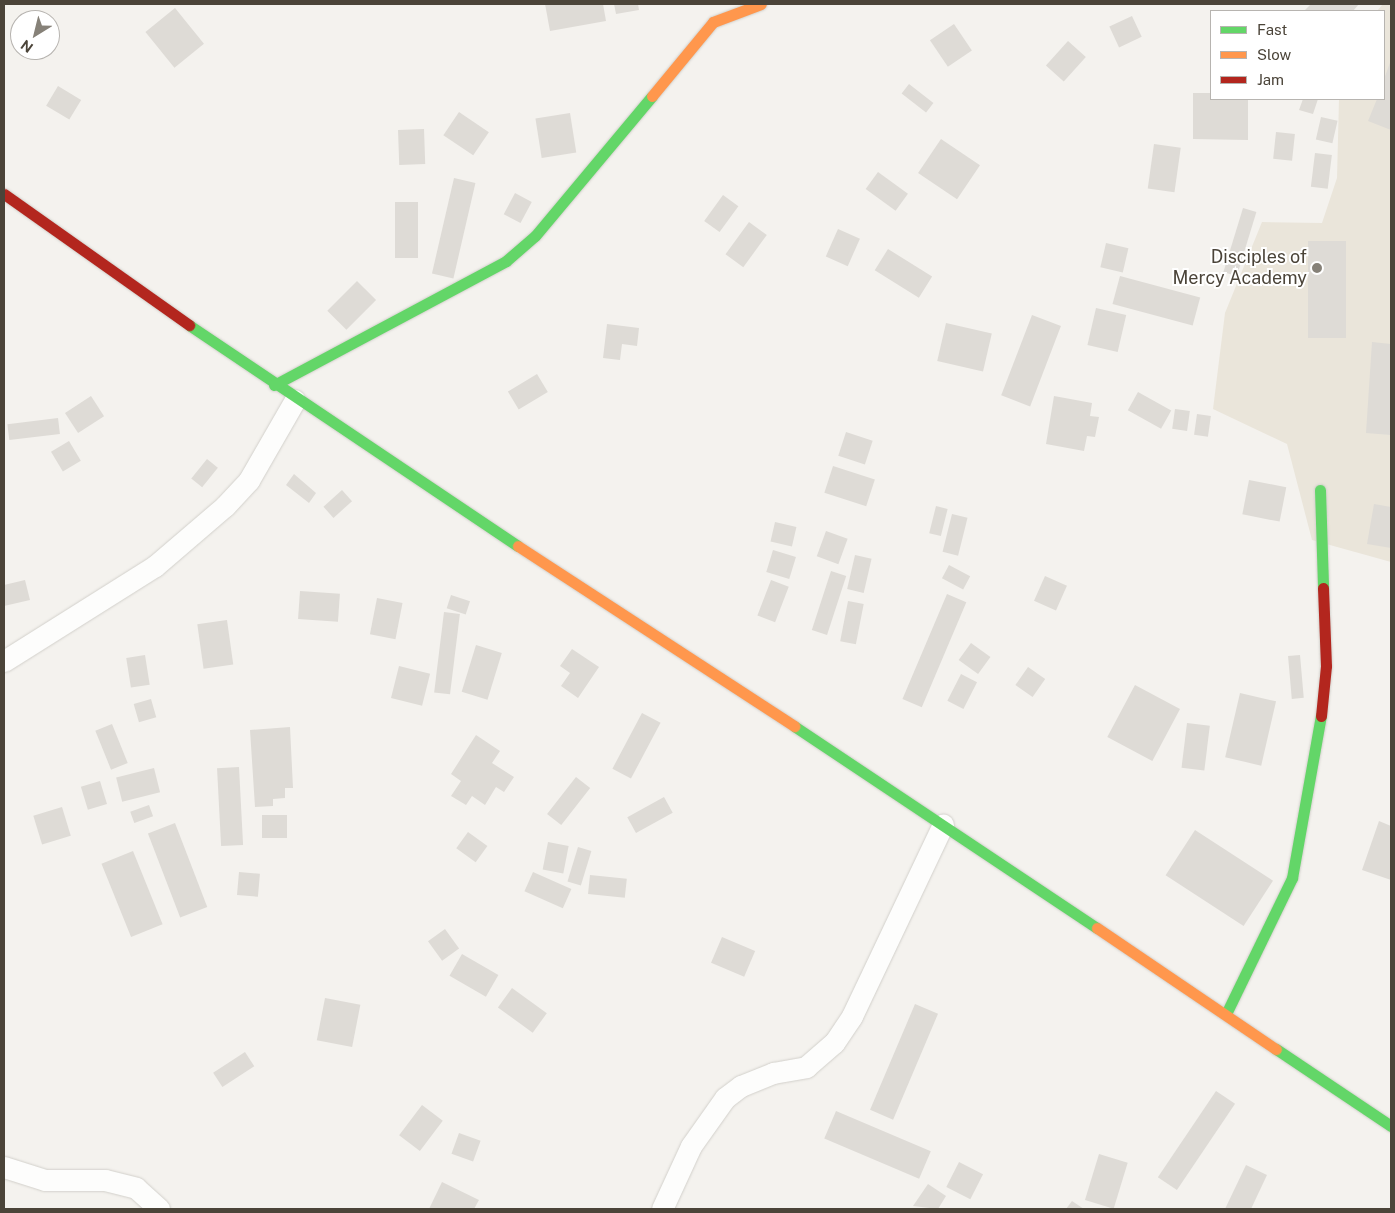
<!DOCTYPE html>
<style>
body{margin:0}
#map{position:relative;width:1395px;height:1213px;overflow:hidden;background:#f4f2ee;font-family:"Public Sans",sans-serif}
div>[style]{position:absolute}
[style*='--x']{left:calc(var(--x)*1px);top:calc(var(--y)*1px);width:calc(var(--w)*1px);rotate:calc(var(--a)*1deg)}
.education>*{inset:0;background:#eae5da}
.building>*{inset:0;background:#dedbd6;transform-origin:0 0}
.roads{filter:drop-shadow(0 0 1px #d2d0cb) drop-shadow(0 0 1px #d2d0cb)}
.street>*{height:21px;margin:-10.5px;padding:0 10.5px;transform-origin:10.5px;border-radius:10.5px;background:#fdfdfc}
.fast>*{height:11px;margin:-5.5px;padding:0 5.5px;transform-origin:5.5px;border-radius:5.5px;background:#63d668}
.slow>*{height:11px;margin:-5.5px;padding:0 5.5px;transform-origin:5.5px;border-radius:5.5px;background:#ff974d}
.jam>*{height:11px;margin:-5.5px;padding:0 5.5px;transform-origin:5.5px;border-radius:5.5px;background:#b3261e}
.dots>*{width:14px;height:14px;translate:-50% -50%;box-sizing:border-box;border:2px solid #fff;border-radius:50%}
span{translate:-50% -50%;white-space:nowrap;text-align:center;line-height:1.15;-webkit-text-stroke:4px #fff;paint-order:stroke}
.poi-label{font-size:18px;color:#4b4439}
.right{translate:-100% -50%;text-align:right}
.frame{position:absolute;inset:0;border:5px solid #4b4439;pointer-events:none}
.legend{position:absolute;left:1210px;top:10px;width:175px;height:90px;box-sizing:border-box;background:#fff;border:1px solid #b7b4b0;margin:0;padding:6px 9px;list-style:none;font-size:15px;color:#4b4439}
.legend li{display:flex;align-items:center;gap:10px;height:25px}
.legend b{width:25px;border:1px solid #b7b4b0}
.north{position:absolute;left:10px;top:10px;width:50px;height:50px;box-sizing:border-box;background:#fff;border:1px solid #b7b4b0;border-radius:50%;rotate:216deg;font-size:14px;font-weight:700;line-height:20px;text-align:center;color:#4b4439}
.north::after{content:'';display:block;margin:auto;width:18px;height:22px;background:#868178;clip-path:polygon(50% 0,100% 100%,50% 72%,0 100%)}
</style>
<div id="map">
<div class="education">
<i style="clip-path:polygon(1383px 4px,1391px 4px,1391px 562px,1312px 540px,1287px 444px,1213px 409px,1225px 313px,1262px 222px,1322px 223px,1337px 178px,1339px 99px,1384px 99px,1384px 11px,1377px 11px)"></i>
</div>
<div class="building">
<i style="clip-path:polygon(545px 4px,603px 4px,606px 21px,550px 31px)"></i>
<i style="clip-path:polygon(614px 4px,638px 4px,639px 10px,616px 14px)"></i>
<i style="clip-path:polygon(1311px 4px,1359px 4px,1353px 11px,1304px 11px)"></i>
<i style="left:175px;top:8px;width:46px;height:38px;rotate:51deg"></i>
<i style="left:1132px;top:16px;width:23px;height:25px;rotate:65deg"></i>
<i style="left:954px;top:24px;width:32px;height:29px;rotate:56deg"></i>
<i style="left:1068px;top:41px;width:24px;height:33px;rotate:42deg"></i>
<i style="clip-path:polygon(1391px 60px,1391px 130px,1368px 121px,1377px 99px,1384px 99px,1384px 79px)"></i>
<i style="left:909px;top:84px;width:31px;height:12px;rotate:38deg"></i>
<i style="left:58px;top:86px;width:27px;height:23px;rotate:31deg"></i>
<i style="clip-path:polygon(1193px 93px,1211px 93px,1211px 99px,1248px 99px,1248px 140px,1193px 139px)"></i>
<i style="clip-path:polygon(1303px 99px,1318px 99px,1313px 114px,1299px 110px)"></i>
<i style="left:459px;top:112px;width:36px;height:28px;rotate:34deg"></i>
<i style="left:570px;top:113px;width:40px;height:35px;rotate:81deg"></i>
<i style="left:1321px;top:117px;width:17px;height:23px;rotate:13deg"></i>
<i style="left:424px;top:129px;width:35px;height:26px;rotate:88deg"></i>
<i style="left:1276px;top:132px;width:19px;height:27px;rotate:6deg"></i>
<i style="left:941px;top:139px;width:47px;height:41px;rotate:34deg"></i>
<i style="left:1154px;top:144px;width:27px;height:45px;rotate:8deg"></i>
<i style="left:1315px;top:153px;width:17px;height:34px;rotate:7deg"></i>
<i style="left:878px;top:172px;width:37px;height:21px;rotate:36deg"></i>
<i style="left:454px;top:178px;width:22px;height:98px;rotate:13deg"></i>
<i style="left:515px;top:193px;width:19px;height:24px;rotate:28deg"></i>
<i style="left:723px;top:195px;width:19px;height:32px;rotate:36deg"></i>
<i style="left:395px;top:202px;width:23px;height:56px"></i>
<i style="left:1243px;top:208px;width:14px;height:67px;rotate:17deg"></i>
<i style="left:749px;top:222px;width:22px;height:40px;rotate:36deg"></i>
<i style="left:838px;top:229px;width:24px;height:30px;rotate:24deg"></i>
<i style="left:1308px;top:241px;width:38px;height:97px"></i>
<i style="left:1106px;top:243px;width:23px;height:25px;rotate:13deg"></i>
<i style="left:888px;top:249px;width:52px;height:25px;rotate:32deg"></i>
<i style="left:1120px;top:276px;width:83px;height:29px;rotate:15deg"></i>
<i style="left:357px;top:281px;width:27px;height:42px;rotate:45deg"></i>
<i style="left:1096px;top:308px;width:31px;height:38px;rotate:13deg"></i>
<i style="left:1032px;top:315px;width:31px;height:86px;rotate:21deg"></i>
<i style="left:946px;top:323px;width:47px;height:39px;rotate:13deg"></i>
<i style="clip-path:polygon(607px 324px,639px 328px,637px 346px,622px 344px,620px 360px,603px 358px)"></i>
<i style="clip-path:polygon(1372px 342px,1391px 344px,1391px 435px,1366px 433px)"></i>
<i style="left:537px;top:374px;width:21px;height:34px;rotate:59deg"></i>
<i style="left:1138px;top:392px;width:38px;height:21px;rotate:29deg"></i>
<i style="left:91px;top:396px;width:24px;height:31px;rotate:57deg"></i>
<i style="clip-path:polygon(1054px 396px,1092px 403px,1090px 416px,1099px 417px,1095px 437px,1087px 436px,1084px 451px,1046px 444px)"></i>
<i style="left:1175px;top:409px;width:15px;height:20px;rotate:8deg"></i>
<i style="left:1197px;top:414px;width:14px;height:21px;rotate:8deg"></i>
<i style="left:58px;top:418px;width:16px;height:51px;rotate:83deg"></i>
<i style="left:846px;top:432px;width:28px;height:25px;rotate:18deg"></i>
<i style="left:69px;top:441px;width:23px;height:21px;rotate:59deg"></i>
<i style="left:207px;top:459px;width:14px;height:25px;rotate:39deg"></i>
<i style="left:833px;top:466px;width:44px;height:28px;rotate:18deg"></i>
<i style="clip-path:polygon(294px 474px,316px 493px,309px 503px,286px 485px)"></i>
<i style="left:1249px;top:480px;width:38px;height:35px;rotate:11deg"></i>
<i style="left:342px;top:490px;width:15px;height:25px;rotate:48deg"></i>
<i style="clip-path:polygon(1374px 504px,1391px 507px,1391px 548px,1367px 544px)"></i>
<i style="left:936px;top:506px;width:12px;height:28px;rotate:14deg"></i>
<i style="left:952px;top:514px;width:16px;height:39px;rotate:14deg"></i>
<i style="left:775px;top:522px;width:22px;height:20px;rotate:13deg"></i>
<i style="left:826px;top:531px;width:23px;height:27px;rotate:20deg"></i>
<i style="left:773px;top:550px;width:24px;height:23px;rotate:17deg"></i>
<i style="left:855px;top:555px;width:17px;height:35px;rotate:13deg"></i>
<i style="left:949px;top:565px;width:24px;height:15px;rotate:28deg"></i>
<i style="left:831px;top:571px;width:16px;height:62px;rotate:18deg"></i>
<i style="left:1045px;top:576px;width:24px;height:27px;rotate:24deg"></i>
<i style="clip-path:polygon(25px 580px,30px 600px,4px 606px,4px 585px)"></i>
<i style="left:771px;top:580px;width:19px;height:38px;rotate:21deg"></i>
<i style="left:300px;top:591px;width:40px;height:28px;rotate:4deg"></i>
<i style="left:947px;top:594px;width:21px;height:114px;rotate:23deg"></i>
<i style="left:451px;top:595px;width:20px;height:14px;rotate:18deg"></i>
<i style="left:377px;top:598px;width:26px;height:37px;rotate:11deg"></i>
<i style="left:848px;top:601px;width:16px;height:41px;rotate:11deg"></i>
<i style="left:444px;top:612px;width:16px;height:81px;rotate:7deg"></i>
<i style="left:227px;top:620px;width:45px;height:30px;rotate:82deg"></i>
<i style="left:971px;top:643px;width:24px;height:21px;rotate:36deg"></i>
<i style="left:476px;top:645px;width:27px;height:49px;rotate:17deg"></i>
<i style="clip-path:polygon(572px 649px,599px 667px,578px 698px,561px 686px,570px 673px,560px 666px)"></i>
<i style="left:145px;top:655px;width:30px;height:19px;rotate:81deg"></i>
<i style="left:1300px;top:655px;width:43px;height:12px;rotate:85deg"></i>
<i style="left:399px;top:666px;width:32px;height:33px;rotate:14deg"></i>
<i style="left:1028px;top:667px;width:21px;height:22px;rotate:35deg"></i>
<i style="left:961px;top:674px;width:18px;height:30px;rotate:27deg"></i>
<i style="left:1135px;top:685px;width:51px;height:59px;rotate:28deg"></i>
<i style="left:1240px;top:693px;width:37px;height:66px;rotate:13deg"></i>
<i style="left:151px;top:699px;width:19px;height:18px;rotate:74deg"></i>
<i style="left:642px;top:713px;width:21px;height:63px;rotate:28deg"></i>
<i style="left:1187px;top:723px;width:23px;height:45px;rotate:7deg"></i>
<i style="left:112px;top:724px;width:42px;height:18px;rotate:68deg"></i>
<i style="clip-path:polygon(290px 727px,293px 788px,285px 788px,285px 798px,273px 799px,273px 806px,255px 807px,250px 730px)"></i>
<i style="clip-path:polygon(476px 735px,500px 751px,492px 763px,514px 777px,504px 792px,496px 787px,485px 805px,472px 796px,466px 805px,451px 796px,461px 781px,451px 774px)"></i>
<i style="left:239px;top:767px;width:78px;height:22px;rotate:87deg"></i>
<i style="left:154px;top:768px;width:25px;height:39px;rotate:76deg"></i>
<i style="left:576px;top:777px;width:18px;height:47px;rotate:38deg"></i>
<i style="left:100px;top:781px;width:24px;height:20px;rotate:73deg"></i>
<i style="left:664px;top:797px;width:18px;height:42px;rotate:61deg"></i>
<i style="left:149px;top:805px;width:12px;height:20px;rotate:70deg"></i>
<i style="left:62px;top:807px;width:30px;height:30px;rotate:73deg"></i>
<i style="left:262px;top:815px;width:25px;height:23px"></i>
<i style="clip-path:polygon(1379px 821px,1391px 826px,1391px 880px,1362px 870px)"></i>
<i style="left:175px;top:823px;width:90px;height:29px;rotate:69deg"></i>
<i style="left:1195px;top:830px;width:93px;height:54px;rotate:33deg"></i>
<i style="left:468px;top:832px;width:24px;height:20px;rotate:36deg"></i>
<i style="left:548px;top:842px;width:21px;height:28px;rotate:11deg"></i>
<i style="left:578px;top:847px;width:14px;height:36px;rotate:17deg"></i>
<i style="left:133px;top:851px;width:79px;height:34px;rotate:68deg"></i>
<i style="left:239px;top:872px;width:21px;height:23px;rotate:5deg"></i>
<i style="left:533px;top:872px;width:42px;height:21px;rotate:24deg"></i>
<i style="left:590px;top:875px;width:37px;height:19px;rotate:6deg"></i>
<i style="left:445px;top:929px;width:24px;height:21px;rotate:54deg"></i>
<i style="left:722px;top:937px;width:36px;height:28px;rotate:23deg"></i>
<i style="left:462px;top:954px;width:42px;height:25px;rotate:30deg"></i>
<i style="left:512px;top:988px;width:43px;height:24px;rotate:36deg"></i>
<i style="left:325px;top:998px;width:36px;height:43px;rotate:11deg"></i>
<i style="left:915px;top:1004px;width:25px;height:115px;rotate:23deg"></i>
<i style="left:245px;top:1052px;width:17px;height:38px;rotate:57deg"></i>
<i style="left:1216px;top:1091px;width:23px;height:104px;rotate:34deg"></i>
<i style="left:422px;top:1105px;width:26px;height:38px;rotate:37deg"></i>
<i style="left:836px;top:1111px;width:103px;height:30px;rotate:23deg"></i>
<i style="left:459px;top:1133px;width:23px;height:22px;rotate:20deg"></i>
<i style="left:1099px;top:1154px;width:30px;height:48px;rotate:17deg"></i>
<i style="left:959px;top:1162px;width:27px;height:28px;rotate:27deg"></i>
<i style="clip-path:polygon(1246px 1165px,1267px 1175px,1251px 1209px,1225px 1209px)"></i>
<i style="clip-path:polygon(442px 1182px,479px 1200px,474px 1209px,429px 1209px)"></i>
<i style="clip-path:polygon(928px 1184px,946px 1196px,938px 1209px,913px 1206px)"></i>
<i style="clip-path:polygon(1072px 1201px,1084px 1209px,1066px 1209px)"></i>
</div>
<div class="roads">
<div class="street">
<i style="--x:4;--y:661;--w:178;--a:-32.2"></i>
<i style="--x:155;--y:566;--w:92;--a:-40.6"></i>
<i style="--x:225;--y:506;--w:35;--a:-47"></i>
<i style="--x:249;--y:480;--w:92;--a:-60.1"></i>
<i style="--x:4;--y:1167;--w:43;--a:17.6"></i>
<i style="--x:45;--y:1180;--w:60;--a:0"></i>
<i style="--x:105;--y:1180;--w:32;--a:14"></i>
<i style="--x:136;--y:1188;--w:31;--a:42"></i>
<i style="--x:662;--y:1209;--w:69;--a:-65.3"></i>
<i style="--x:691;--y:1146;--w:59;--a:-54.7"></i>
<i style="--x:725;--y:1098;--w:20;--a:-37"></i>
<i style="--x:741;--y:1086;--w:35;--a:-22"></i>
<i style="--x:773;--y:1073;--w:34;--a:-10"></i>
<i style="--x:806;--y:1067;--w:37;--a:-41"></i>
<i style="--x:834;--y:1043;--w:32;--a:-56"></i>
<i style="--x:852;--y:1016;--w:212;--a:-64.6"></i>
</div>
<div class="fast">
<i style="--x:189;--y:325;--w:396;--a:33.9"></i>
<i style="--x:274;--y:385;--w:263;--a:-28.1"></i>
<i style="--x:506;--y:261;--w:38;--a:-41"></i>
<i style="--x:535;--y:236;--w:182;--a:-50.1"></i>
<i style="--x:1320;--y:490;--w:98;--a:88.2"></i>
<i style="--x:794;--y:726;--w:364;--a:33.7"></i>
<i style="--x:1226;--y:1014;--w:151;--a:-64.1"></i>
<i style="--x:1292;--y:878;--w:165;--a:-79.9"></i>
<i style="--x:1276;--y:1049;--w:138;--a:33.8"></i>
</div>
<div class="slow">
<i style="--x:652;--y:96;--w:96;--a:-50.5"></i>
<i style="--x:713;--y:22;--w:51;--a:-20.6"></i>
<i style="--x:518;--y:546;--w:330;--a:33.1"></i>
<i style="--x:1097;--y:928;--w:216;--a:34.1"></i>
</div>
<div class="jam">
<i style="--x:4;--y:194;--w:227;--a:35.3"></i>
<i style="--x:1321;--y:716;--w:50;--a:-84.3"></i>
<i style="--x:1326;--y:666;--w:78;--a:-92.2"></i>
</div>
</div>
<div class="dots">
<i style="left:1317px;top:268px;background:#868178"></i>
</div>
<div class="poi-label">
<span class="right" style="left:1307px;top:268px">Disciples of<br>Mercy Academy</span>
</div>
<div class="frame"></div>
<ul class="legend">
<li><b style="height:6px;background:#63d668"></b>Fast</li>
<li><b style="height:6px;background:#ff974d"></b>Slow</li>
<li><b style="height:6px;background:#b3261e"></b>Jam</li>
</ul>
<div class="north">N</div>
</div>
